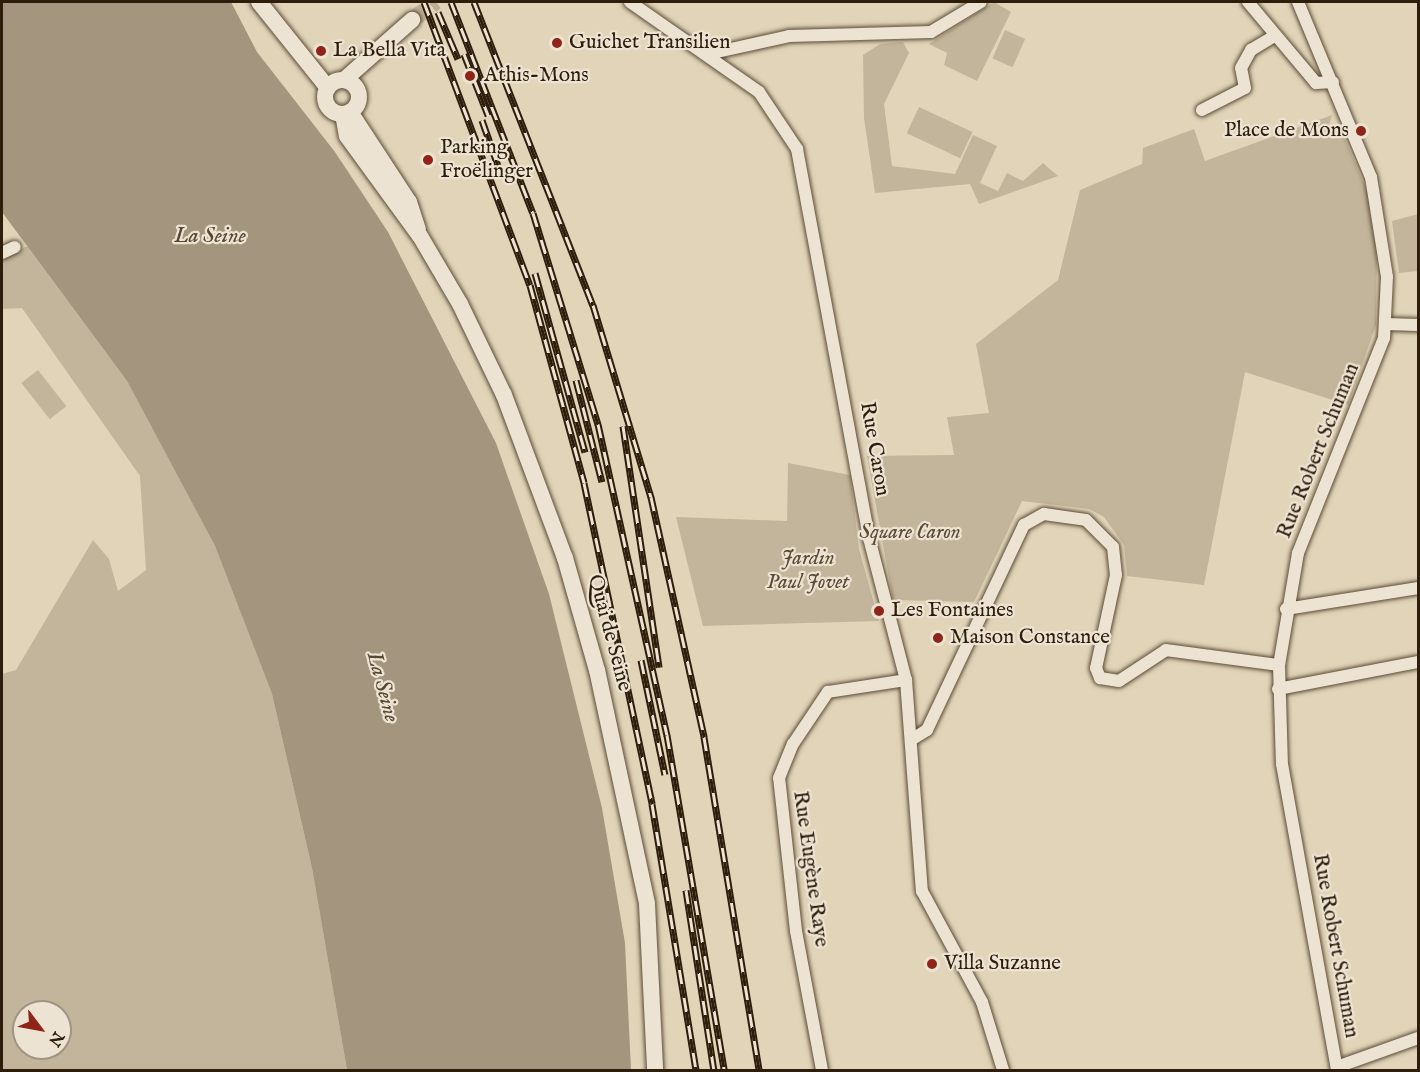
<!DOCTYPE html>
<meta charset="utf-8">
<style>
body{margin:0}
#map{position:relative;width:1420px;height:1072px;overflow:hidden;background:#e1d4b9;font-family:"IM FELL English",serif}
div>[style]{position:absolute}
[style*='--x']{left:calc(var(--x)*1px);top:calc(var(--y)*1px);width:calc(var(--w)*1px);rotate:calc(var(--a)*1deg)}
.green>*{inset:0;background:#c3b59b;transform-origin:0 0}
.water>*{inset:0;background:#a4967e}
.secondary-tunnel>*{height:16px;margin-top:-8px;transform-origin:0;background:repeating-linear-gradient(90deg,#bdaf96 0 16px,transparent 0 24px)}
.roads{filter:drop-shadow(0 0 2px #5b4b36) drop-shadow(0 0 2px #5b4b36)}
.street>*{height:12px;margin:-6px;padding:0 6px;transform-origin:6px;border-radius:6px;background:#ece3d2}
.secondary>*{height:16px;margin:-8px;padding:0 8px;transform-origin:8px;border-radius:8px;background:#ece3d2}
.secondary>.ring{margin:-8px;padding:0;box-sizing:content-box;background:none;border:16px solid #ece3d2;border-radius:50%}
.rail>*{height:7px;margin-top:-3.5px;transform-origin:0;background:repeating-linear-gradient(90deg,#ece3d2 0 14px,#2e1d0b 0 28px);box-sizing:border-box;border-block:2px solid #2e1d0b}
.dots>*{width:16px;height:16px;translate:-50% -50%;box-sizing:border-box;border:3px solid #ece3d2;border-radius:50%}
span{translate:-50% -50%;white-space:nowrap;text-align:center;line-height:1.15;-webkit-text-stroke:4.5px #ece3d2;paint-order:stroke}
.poi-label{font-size:21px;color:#2e1d0b}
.left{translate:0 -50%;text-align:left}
.right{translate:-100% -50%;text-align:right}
.street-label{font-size:21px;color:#2e1d0b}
.park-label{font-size:21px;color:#5b4b36;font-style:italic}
.water-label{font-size:22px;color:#574733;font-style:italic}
.frame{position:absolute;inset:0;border:3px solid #2e1d0b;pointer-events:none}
.north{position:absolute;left:12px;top:1000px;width:60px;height:60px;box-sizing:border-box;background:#ece3d2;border:2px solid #a09482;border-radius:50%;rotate:122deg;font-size:16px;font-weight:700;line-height:24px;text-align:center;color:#2e1d0b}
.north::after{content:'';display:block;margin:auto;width:21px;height:27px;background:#8f2418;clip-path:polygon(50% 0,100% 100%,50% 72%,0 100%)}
</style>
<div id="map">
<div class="green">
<i style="clip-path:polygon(994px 2px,1011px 12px,977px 81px,944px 65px,947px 53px,929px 44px)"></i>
<i style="left:1005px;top:30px;width:22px;height:31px;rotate:24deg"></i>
<i style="clip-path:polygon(903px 42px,909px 53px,884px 104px,892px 166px,955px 174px,973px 135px,997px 146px,980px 183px,998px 191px,1007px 173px,1023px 181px,1043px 163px,1058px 176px,979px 204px,970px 184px,875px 193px,864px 118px,863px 55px,880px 44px)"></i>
<i style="left:919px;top:107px;width:59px;height:29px;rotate:25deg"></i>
<i style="clip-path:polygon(1332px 115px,1328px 129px,1341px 130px,1370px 198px,1377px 242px,1376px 325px,1348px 405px,1245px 372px,1204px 585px,1127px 576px,1124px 545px,1104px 517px,1089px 509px,1022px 501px,974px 602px,893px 600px,867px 456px,954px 455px,947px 417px,989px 413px,976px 344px,1058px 280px,1080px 190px,1142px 164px,1143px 148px,1194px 129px,1205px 161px)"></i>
<i style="clip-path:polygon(1418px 214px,1418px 271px,1399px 273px,1392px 221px)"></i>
<i style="clip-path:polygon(evenodd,27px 246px,127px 381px,215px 546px,272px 694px,312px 868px,347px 1070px,2px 1070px,2px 674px,16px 670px,93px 540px,109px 559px,118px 591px,146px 570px,140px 476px,22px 308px,2px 309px,2px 260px,27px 246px,24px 1012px,60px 1012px,60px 1048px,24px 1048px,24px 1012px)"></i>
<i style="left:38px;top:370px;width:46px;height:21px;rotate:52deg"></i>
<i style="clip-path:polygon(788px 463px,850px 475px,859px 549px,879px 621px,703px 626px,676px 517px,787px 521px)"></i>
</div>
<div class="water">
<i style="clip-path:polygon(2px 2px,231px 2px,257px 52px,335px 152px,388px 232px,496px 443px,549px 594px,602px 808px,625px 943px,631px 1070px,347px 1070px,312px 868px,272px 694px,215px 546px,127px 381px,2px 212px)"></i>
</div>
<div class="secondary-tunnel">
<i style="--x:412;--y:20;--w:30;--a:-37"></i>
</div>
<div class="roads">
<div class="street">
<i style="--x:630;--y:2;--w:157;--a:34.9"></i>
<i style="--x:759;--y:92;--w:69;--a:56.3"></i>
<i style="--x:797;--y:149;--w:396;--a:79.5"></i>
<i style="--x:869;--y:538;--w:147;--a:75.4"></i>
<i style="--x:906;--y:680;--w:212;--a:85.7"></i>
<i style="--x:922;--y:891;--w:126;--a:61.6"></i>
<i style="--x:982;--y:1002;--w:71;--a:72.8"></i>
<i style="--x:1248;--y:2;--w:106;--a:50"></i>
<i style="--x:1316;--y:83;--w:17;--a:-3"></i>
<i style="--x:1298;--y:2;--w:190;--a:67.4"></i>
<i style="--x:1371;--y:177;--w:101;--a:80.9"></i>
<i style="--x:1387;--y:277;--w:61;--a:92.8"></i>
<i style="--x:1384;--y:338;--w:232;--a:111.8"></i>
<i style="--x:1298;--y:553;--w:114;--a:99.6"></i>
<i style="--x:1279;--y:665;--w:99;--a:88.3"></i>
<i style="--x:1282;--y:764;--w:311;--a:79.8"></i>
<i style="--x:708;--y:54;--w:83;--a:-12.5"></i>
<i style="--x:789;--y:36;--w:142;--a:-1.6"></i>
<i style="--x:931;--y:32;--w:58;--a:-31"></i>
<i style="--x:1202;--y:110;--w:48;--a:-27.1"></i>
<i style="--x:1245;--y:88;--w:20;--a:-101"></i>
<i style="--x:1241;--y:68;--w:21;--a:-61"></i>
<i style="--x:1251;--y:50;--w:27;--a:-31"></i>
<i style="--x:2;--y:253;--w:14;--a:-25"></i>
<i style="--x:1386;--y:324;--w:32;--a:2"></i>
<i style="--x:1286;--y:609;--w:134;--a:-9"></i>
<i style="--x:1278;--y:689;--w:143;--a:-10.9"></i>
<i style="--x:911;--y:740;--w:19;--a:-32"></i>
<i style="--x:927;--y:730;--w:227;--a:-64.7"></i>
<i style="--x:1024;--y:525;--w:23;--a:-29"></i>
<i style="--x:1044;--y:514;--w:42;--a:8.1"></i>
<i style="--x:1086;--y:520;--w:38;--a:45"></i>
<i style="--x:1113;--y:547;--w:28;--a:84"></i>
<i style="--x:1116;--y:575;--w:95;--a:102.1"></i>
<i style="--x:1096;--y:668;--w:11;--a:68"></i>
<i style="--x:1100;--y:678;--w:19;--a:9"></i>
<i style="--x:1119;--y:681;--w:56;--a:-33.4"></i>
<i style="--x:1166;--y:650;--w:114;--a:7.6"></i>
<i style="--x:1337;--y:1067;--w:86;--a:-19.7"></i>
<i style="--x:822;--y:1070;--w:141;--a:-100.6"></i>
<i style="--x:796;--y:931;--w:154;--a:-96.3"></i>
<i style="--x:779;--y:778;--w:37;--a:-68"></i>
<i style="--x:793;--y:744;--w:63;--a:-56.1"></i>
<i style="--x:828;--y:692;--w:79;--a:-8.7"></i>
</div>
<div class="secondary">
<i style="--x:259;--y:2;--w:110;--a:51.3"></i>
<i style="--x:344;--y:80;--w:91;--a:-41.4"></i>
<i class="ring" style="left:325px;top:80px;width:18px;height:18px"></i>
<i style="--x:350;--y:112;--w:108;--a:56.8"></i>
<i style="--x:409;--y:202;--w:29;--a:72"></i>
<i style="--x:343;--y:114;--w:22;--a:80"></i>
<i style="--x:347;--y:136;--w:124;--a:53.9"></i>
<i style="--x:420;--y:236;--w:79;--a:59.5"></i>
<i style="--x:460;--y:304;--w:101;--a:64.2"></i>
<i style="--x:504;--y:395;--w:174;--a:69.5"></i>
<i style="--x:565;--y:558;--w:116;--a:74.1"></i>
<i style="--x:597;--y:670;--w:239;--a:77.9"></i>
<i style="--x:647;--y:904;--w:166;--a:87.2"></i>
</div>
</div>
<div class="rail">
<i style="--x:424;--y:2;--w:302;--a:69.5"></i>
<i style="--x:530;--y:285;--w:205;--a:74.7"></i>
<i style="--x:584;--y:483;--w:328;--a:78"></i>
<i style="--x:652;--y:804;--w:270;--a:80.6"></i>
<i style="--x:451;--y:2;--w:226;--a:68.8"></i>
<i style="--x:533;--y:213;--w:221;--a:72.9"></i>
<i style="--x:598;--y:424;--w:319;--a:77.5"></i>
<i style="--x:667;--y:735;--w:340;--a:80.3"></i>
<i style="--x:474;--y:2;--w:326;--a:68.6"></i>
<i style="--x:593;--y:305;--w:201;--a:73.2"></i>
<i style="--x:651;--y:497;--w:246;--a:77.5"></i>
<i style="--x:704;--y:737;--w:338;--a:80.6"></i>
<i style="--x:438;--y:12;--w:51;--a:66.9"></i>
<i style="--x:464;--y:54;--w:66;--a:68.5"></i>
<i style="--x:482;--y:120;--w:60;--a:70.7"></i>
<i style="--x:535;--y:273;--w:186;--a:74.4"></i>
<i style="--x:576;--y:380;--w:105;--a:75.7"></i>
<i style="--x:623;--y:426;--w:244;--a:81.5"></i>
<i style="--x:641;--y:660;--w:117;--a:78.2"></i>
<i style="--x:686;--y:890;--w:182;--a:81.2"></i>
</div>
<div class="dots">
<i style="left:557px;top:43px;background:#8f2418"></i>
<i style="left:321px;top:51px;background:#8f2418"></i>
<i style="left:470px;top:76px;background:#8f2418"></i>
<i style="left:1361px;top:131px;background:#8f2418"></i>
<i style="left:428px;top:160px;background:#8f2418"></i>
<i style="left:879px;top:611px;background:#8f2418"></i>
<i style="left:938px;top:638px;background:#8f2418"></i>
<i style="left:932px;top:964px;background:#8f2418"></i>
</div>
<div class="poi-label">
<span class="left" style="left:569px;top:43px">Guichet Transilien</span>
<span class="left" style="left:333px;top:51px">La Bella Vita</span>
<span class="left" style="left:484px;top:76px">Athis-Mons</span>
<span class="right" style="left:1349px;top:131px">Place de Mons</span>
<span class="left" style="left:440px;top:160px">Parking<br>Froëlinger</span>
<span class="left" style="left:891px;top:611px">Les Fontaines</span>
<span class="left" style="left:950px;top:638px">Maison Constance</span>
<span class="left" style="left:944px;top:964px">Villa Suzanne</span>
</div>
<div class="street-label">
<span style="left:874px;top:449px;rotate:80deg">Rue Caron</span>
<span style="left:1319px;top:451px;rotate:-68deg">Rue Robert Schuman</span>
<span style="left:609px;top:633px;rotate:75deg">Quai de Seine</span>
<span style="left:810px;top:869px;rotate:82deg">Rue Eugène Raye</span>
<span style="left:1335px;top:946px;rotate:80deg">Rue Robert Schuman</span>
</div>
<div class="park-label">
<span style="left:910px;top:533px">Square Caron</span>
<span style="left:808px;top:571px">Jardin<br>Paul Jovet</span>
</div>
<div class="water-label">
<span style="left:210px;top:237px">La Seine</span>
<span style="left:382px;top:687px;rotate:75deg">La Seine</span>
</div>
<div class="frame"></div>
<div class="north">N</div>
</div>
